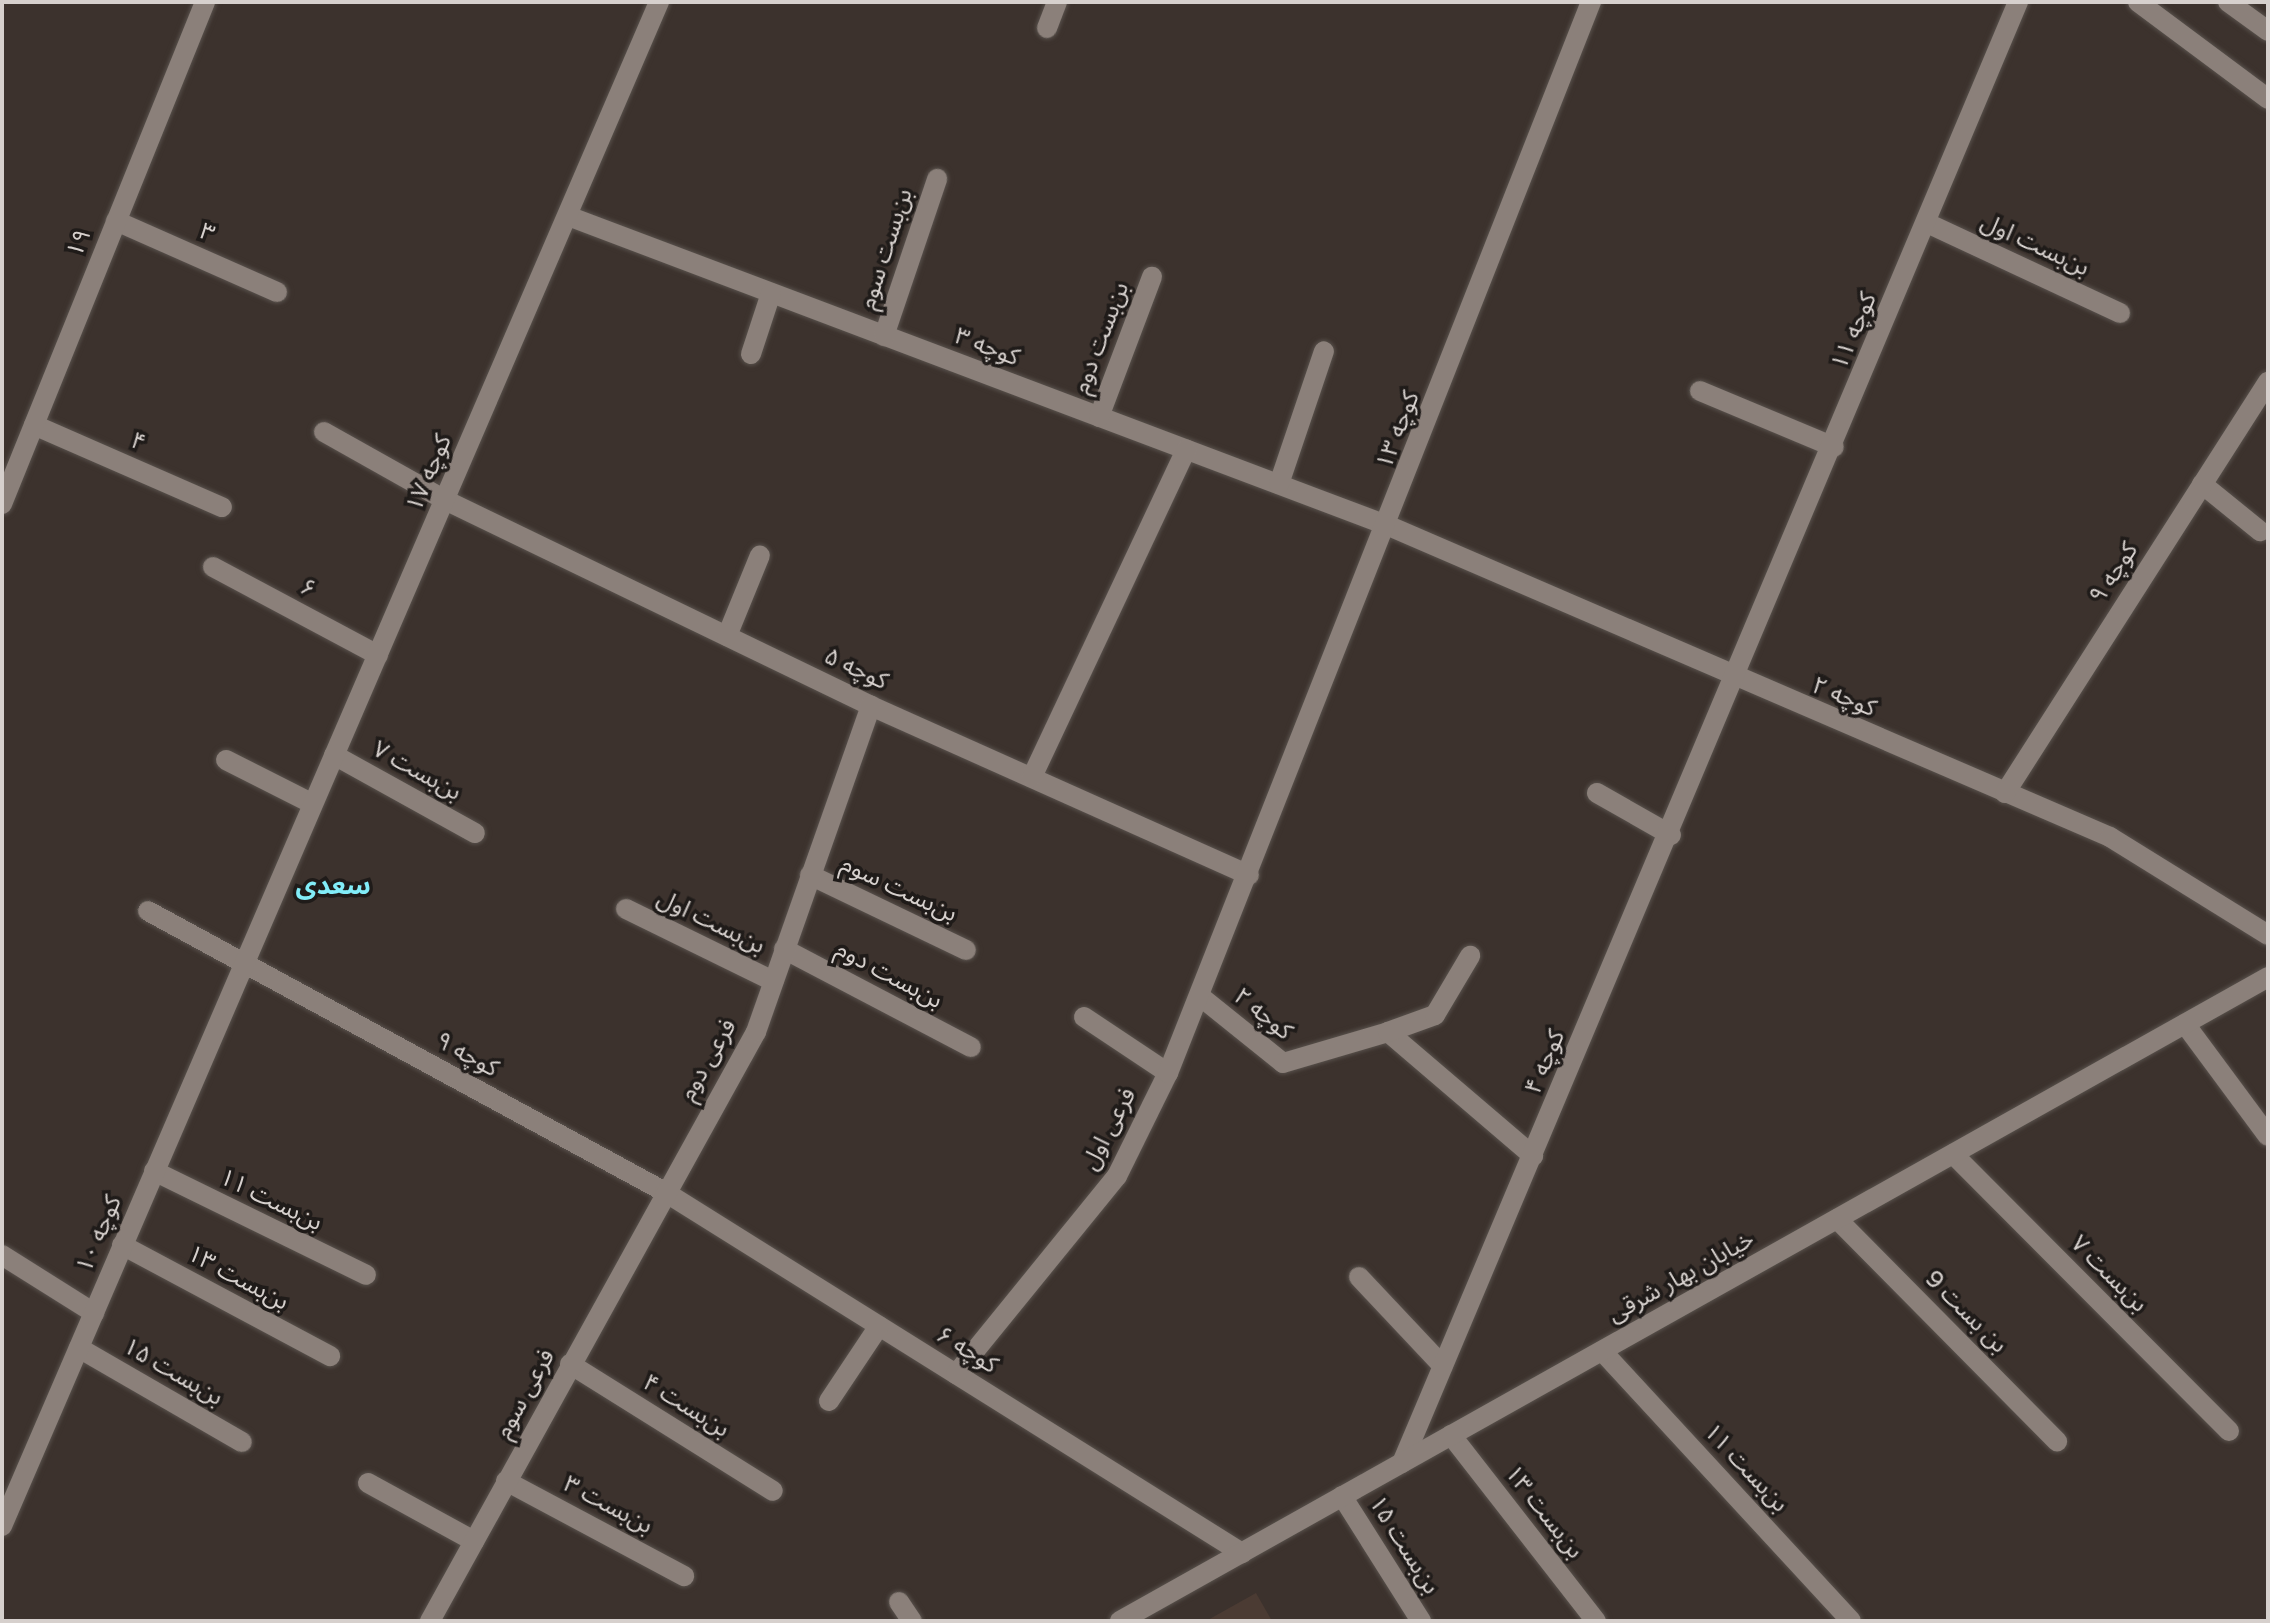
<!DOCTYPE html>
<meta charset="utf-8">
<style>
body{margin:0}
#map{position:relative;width:2270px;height:1623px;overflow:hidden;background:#3c322d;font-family:"Varela Round","Noto Sans Arabic",sans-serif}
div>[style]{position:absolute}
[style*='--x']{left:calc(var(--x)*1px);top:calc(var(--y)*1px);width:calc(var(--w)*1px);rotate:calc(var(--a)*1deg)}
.built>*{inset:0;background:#4b3b33}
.roads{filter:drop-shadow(0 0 2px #58514c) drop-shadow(0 0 2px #58514c)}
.minor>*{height:20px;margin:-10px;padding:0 10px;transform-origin:10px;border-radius:10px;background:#8b807a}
.secondary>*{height:20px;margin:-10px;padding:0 10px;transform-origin:10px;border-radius:10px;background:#8b807a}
span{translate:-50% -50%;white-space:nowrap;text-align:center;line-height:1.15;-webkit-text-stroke:7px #1f1b19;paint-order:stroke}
.street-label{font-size:24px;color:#d6d0cd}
.neighbourhood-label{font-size:26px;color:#82edf8;font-weight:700}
.frame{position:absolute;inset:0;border:4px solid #d6d0cd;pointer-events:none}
</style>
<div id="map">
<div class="built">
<i style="clip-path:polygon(1256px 1593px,1272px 1621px,1206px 1621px)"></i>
</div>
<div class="roads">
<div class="minor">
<i style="--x:1047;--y:28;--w:28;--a:-69"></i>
<i style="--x:568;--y:216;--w:878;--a:20.69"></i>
<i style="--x:1389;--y:526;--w:785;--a:23.33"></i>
<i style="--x:2110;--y:837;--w:186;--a:31.8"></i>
<i style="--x:116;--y:221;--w:176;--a:23.8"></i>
<i style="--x:1927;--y:223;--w:213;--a:25"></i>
<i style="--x:884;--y:336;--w:166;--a:-71.3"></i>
<i style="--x:751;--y:354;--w:64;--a:-71.8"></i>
<i style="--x:1700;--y:391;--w:145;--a:22.7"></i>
<i style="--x:1099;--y:417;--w:150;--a:-69.3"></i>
<i style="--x:34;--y:425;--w:205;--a:23.6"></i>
<i style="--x:324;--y:432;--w:139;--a:29.3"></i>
<i style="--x:445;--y:500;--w:473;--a:25.8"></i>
<i style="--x:871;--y:706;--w:414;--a:24.1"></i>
<i style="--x:1279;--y:484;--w:140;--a:-71.3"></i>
<i style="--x:2202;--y:484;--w:75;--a:39"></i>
<i style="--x:2;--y:504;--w:541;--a:-67.98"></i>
<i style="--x:213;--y:567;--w:187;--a:28.1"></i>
<i style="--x:727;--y:636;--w:87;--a:-67.8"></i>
<i style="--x:334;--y:755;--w:161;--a:29"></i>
<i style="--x:226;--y:760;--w:97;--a:26.8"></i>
<i style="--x:1032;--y:777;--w:362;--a:-64.8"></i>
<i style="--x:1597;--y:793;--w:85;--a:29.6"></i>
<i style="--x:2005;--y:793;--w:488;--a:-57.4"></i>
<i style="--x:810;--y:875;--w:173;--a:25.7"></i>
<i style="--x:626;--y:909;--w:164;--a:26.1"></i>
<i style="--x:148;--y:911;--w:588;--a:28.52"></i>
<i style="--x:665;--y:1192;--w:681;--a:32.03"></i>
<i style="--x:784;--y:949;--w:211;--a:27.7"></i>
<i style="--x:1201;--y:997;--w:105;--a:38.8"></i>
<i style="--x:1283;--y:1063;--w:109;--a:-16.4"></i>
<i style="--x:1388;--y:1032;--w:191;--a:40.5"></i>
<i style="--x:1084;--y:1017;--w:101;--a:33.7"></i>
<i style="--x:2185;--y:1024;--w:139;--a:53.5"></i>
<i style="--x:1388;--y:1032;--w:50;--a:-19.9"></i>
<i style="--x:1435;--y:1015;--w:69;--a:-59.3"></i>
<i style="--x:1953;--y:1154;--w:391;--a:45.1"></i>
<i style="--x:154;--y:1171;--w:236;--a:26.1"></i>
<i style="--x:1837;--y:1219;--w:313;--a:45.3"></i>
<i style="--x:122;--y:1245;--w:236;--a:28.1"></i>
<i style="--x:2;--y:1255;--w:109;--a:32.2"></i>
<i style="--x:1359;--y:1277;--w:122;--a:46.7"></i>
<i style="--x:79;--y:1348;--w:188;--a:30"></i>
<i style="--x:1602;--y:1351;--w:367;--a:47.3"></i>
<i style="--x:570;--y:1364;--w:239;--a:32"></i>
<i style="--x:956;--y:1374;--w:255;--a:-50.9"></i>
<i style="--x:1117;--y:1176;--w:115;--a:-63.7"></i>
<i style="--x:1168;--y:1073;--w:1152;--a:-68.45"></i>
<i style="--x:829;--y:1401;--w:90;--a:-56.3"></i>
<i style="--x:1451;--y:1435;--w:236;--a:52.1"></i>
<i style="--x:1402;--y:1463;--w:1586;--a:-67.14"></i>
<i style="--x:506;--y:1481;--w:202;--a:28.1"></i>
<i style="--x:368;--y:1483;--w:121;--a:28.7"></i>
<i style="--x:1342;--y:1496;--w:148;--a:57.7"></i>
<i style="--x:2;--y:1526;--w:1660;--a:-66.68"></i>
<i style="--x:899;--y:1602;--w:23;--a:56"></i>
<i style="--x:430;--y:1621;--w:673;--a:-61.04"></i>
<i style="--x:756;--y:1032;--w:346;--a:-70.6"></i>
<i style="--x:1120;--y:1621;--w:1316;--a:-29.29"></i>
</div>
<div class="secondary">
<i style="--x:2138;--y:2;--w:162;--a:36.7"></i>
<i style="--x:2228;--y:2;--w:49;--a:35.9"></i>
</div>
</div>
<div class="street-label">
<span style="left:207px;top:233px;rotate:24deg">۳</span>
<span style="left:79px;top:243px;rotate:-68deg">۱۹</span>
<span style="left:2035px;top:245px;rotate:25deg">بن‌بست اول</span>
<span style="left:886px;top:249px;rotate:-72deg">بن‌بست سوم</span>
<span style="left:1854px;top:331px;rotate:-67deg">کوچه ۱۱</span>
<span style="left:1101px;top:338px;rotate:-69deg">بن‌بست دوم</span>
<span style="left:987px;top:347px;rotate:21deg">کوچه ۳</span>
<span style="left:1398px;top:430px;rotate:-69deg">کوچه ۱۳</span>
<span style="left:138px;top:442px;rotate:24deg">۴</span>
<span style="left:429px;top:473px;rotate:-67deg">کوچه ۱۷</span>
<span style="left:2114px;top:573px;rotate:-57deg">کوچه ۹</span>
<span style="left:308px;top:588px;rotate:28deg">۶</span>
<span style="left:856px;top:669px;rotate:25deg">کوچه ۵</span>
<span style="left:1844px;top:697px;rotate:23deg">کوچه ۲</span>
<span style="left:417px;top:771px;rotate:29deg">بن‌بست ۷</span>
<span style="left:899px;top:889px;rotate:25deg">بن‌بست سوم</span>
<span style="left:711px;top:922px;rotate:26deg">بن‌بست اول</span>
<span style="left:889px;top:975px;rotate:28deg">بن‌بست دوم</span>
<span style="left:1263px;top:1014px;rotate:39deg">کوچه ۲</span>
<span style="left:467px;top:1055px;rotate:28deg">کوچه ۹</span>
<span style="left:708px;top:1060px;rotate:-60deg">فرعی دوم</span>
<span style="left:1545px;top:1062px;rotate:-67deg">کوچه ۴</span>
<span style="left:1109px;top:1129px;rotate:-62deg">فرعی اول</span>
<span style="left:271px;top:1200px;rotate:26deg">بن‌بست ۱۱</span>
<span style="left:99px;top:1234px;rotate:-67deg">کوچه ۱۰</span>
<span style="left:2109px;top:1274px;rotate:45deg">بن‌بست ۷</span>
<span style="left:1681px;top:1277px;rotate:-29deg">خیابان بهار شرقی</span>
<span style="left:238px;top:1278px;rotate:28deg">بن‌بست ۱۳</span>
<span style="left:1966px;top:1312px;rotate:45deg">بن بست 9</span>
<span style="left:967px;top:1350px;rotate:32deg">کوچه ۶</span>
<span style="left:173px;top:1372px;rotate:30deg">بن‌بست ۱۵</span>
<span style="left:525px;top:1394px;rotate:-61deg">فرعی سوم</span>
<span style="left:686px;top:1406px;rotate:32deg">بن‌بست ۴</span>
<span style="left:1746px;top:1468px;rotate:47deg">بن‌بست ۱۱</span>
<span style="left:608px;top:1505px;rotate:28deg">بن‌بست ۳</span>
<span style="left:1544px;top:1512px;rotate:52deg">بن‌بست ۱۳</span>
<span style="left:1404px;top:1545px;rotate:58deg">بن‌بست ۱۵</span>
</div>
<div class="neighbourhood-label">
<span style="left:333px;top:886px">سعدی</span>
</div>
<div class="frame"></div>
</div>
